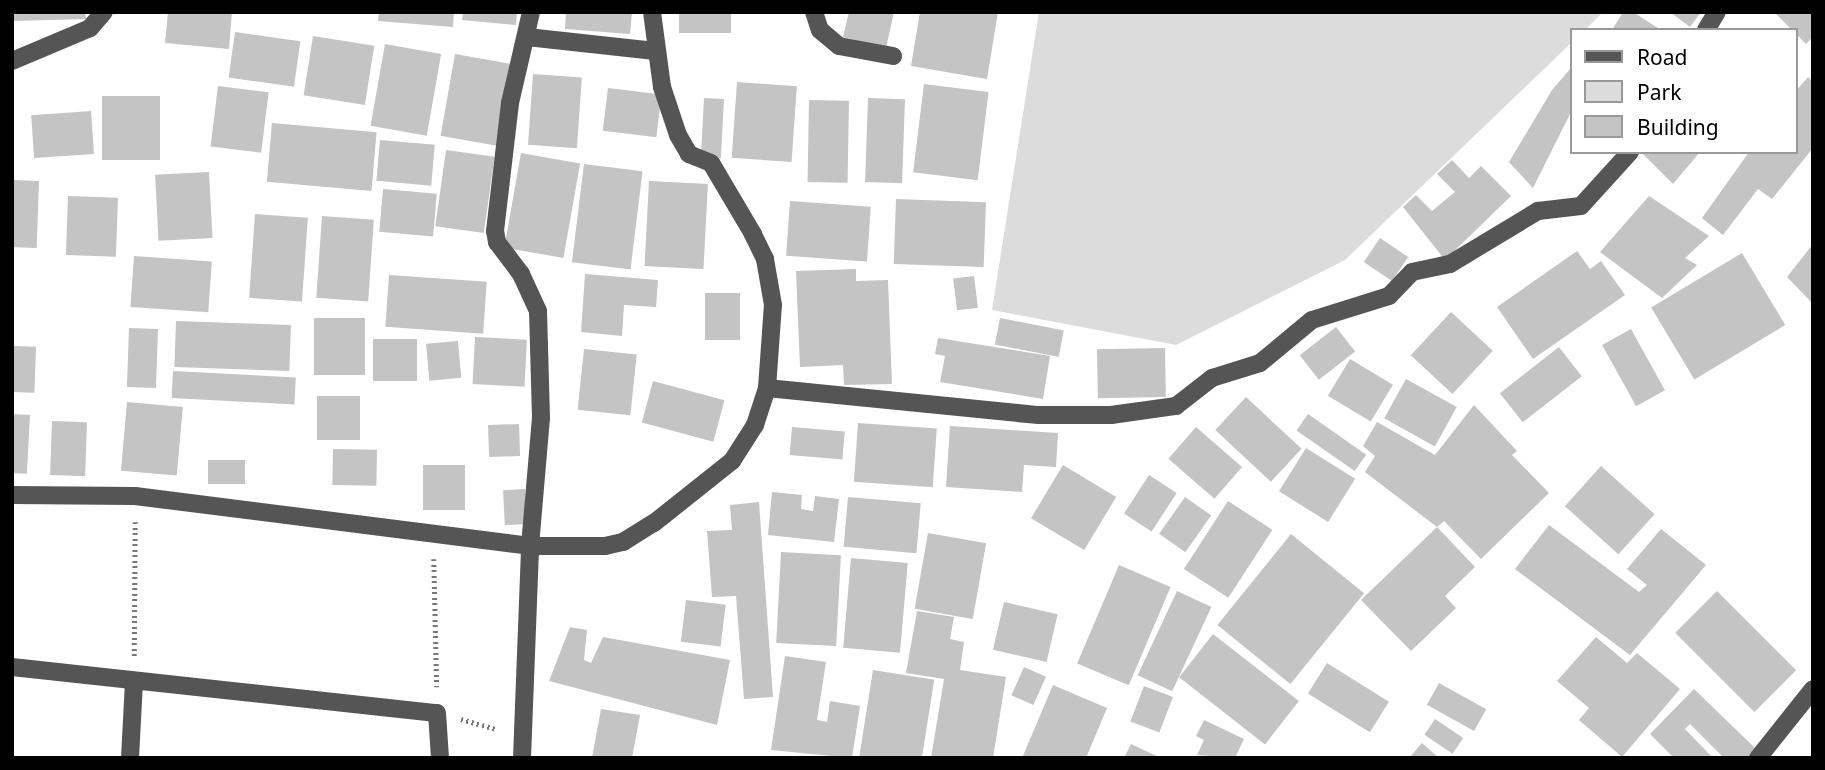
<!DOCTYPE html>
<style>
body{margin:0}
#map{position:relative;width:1825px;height:770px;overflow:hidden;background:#fff;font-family:"Noto Sans",sans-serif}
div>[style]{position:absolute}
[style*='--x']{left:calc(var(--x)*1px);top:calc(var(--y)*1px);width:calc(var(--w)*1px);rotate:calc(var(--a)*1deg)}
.green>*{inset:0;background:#dcdcdc}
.building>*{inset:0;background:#c4c4c4;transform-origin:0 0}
.path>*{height:4.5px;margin-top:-2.25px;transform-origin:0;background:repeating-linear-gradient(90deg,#777 0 2px,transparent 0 5.5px)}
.minor>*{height:18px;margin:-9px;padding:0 9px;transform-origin:9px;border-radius:9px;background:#555}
span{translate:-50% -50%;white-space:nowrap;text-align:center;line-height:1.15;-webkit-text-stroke:5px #fff;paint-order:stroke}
.frame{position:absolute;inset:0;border:14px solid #000;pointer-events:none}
.legend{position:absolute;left:1570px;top:28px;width:228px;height:126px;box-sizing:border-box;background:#fff;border:2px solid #999;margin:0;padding:9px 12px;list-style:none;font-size:21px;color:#000}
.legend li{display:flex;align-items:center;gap:14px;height:35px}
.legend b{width:35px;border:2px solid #999}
</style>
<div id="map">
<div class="green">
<i style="clip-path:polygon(1039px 12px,1603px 12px,1585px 30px,1571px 30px,1571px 43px,1345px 260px,1176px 345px,992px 310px)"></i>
</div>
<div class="building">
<i style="clip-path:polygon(12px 12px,85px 12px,86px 19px,12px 21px)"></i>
<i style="clip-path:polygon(168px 12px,232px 12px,229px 49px,165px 43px)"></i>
<i style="clip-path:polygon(379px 12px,454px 12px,453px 27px,378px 21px)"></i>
<i style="clip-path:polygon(463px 12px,517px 12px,516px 25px,462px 20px)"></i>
<i style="clip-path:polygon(566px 12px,632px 12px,630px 34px,565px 29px)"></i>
<i style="left:679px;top:12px;width:52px;height:21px"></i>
<i style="clip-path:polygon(849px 12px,894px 12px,886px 48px,843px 37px)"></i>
<i style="clip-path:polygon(920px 12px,998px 12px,987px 79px,911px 66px)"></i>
<i style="clip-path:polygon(1623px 12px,1633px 12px,1661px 30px,1612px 30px)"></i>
<i style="clip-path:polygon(1670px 12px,1701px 12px,1690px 27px)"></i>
<i style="clip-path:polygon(1774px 12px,1813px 12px,1813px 37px,1806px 44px)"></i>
<i style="left:235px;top:32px;width:66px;height:46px;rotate:8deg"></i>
<i style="left:313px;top:36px;width:62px;height:60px;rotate:9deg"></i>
<i style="left:385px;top:44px;width:57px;height:83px;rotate:10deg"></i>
<i style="left:455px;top:54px;width:57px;height:83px;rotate:10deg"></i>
<i style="clip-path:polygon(1571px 68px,1571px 112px,1533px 188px,1509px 162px,1552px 90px)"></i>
<i style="left:533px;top:74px;width:49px;height:71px;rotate:4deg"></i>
<i style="clip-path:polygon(1808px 77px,1813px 82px,1813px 148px,1772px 199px,1758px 189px,1723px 235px,1702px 218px,1749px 152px,1795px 152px,1795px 92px)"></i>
<i style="left:737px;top:82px;width:60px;height:76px;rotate:4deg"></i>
<i style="left:924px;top:84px;width:65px;height:89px;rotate:7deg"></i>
<i style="left:218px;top:86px;width:51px;height:61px;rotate:7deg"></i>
<i style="left:608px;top:88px;width:54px;height:43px;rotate:7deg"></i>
<i style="left:160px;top:96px;width:64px;height:58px;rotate:90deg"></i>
<i style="left:704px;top:98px;width:20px;height:59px;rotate:3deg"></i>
<i style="left:868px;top:98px;width:37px;height:84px;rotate:2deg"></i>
<i style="left:809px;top:100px;width:40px;height:82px;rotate:1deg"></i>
<i style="left:91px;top:111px;width:43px;height:60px;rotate:86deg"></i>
<i style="left:272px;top:123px;width:105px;height:59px;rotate:5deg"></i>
<i style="left:380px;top:140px;width:55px;height:41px;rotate:5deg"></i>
<i style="left:446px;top:150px;width:49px;height:77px;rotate:8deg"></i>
<i style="clip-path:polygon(1641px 152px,1700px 152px,1673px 184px)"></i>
<i style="left:521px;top:153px;width:60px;height:96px;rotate:10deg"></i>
<i style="clip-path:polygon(1452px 160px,1469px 178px,1481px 166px,1511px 196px,1445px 260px,1403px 207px,1416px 195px,1432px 211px,1455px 192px,1437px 174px)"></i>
<i style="left:584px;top:164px;width:59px;height:99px;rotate:7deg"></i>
<i style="left:209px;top:172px;width:66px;height:54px;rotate:87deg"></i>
<i style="left:12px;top:180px;width:27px;height:67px;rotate:2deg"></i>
<i style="left:649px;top:181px;width:59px;height:85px;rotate:3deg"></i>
<i style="left:383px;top:189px;width:54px;height:43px;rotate:5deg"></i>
<i style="left:68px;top:196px;width:50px;height:59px;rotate:2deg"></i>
<i style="clip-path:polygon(1649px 196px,1709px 236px,1685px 258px,1697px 265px,1662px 298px,1600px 252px)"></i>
<i style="left:896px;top:199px;width:90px;height:65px;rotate:2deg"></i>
<i style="left:790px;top:201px;width:81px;height:55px;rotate:4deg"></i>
<i style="left:255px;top:214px;width:53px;height:84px;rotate:4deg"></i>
<i style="left:322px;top:216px;width:52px;height:82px;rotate:4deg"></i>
<i style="left:1380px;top:238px;width:34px;height:29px;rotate:34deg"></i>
<i style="clip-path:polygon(1813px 244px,1813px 304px,1787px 277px)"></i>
<i style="clip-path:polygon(1577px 251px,1590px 269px,1601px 261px,1625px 295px,1533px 359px,1497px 307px)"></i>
<i style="left:1742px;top:253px;width:84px;height:106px;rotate:59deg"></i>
<i style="left:134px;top:256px;width:78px;height:51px;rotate:4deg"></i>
<i style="clip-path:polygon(856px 269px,856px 281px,888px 280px,892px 384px,844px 385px,843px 365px,800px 367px,796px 271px)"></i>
<i style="clip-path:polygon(585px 274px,658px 280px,656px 307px,624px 305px,622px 336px,581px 332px)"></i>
<i style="left:389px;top:275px;width:98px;height:52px;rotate:4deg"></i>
<i style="left:974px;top:276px;width:32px;height:21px;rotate:83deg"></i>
<i style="left:705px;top:293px;width:35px;height:47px"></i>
<i style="left:1451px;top:312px;width:57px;height:59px;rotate:43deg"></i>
<i style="left:365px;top:318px;width:57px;height:51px;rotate:90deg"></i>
<i style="left:1000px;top:318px;width:65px;height:27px;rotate:11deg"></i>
<i style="left:176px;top:321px;width:115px;height:46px;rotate:2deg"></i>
<i style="left:1336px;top:327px;width:31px;height:46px;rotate:52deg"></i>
<i style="left:129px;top:328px;width:29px;height:59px;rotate:2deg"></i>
<i style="left:1631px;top:329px;width:70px;height:33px;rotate:61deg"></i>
<i style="left:475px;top:337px;width:52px;height:47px;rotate:3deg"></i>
<i style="clip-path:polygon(938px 338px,1050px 356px,1043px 399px,940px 382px,945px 356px,935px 354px)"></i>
<i style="left:373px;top:339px;width:44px;height:42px"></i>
<i style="left:458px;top:341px;width:37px;height:32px;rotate:85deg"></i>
<i style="left:12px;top:346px;width:24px;height:46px;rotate:2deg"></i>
<i style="left:1559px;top:347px;width:37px;height:75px;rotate:52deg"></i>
<i style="left:1165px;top:348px;width:49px;height:68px;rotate:89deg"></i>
<i style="left:584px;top:349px;width:53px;height:61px;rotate:6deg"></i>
<i style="left:1350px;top:359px;width:50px;height:43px;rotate:31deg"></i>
<i style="left:173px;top:371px;width:123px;height:27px;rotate:3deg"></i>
<i style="left:1406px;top:379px;width:58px;height:45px;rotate:29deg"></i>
<i style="left:653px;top:381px;width:74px;height:43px;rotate:15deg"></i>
<i style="left:317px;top:396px;width:43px;height:44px"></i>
<i style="left:1246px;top:397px;width:76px;height:45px;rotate:43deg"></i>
<i style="left:127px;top:402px;width:56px;height:69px;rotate:5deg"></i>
<i style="clip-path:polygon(1474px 405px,1517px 451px,1512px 455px,1549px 493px,1481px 559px,1444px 521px,1437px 527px,1365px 472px,1375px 456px,1363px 446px,1377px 422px,1435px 455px)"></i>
<i style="left:12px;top:414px;width:18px;height:59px;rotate:3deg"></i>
<i style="left:1308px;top:414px;width:71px;height:20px;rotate:35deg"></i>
<i style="left:52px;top:421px;width:35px;height:54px;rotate:2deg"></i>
<i style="left:858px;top:423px;width:79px;height:59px;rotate:4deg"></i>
<i style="left:519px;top:424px;width:32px;height:31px;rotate:88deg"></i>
<i style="clip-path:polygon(950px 426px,1058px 433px,1056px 467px,1024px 465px,1022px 492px,946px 487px)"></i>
<i style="left:792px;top:427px;width:53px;height:28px;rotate:5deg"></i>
<i style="left:1196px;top:427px;width:61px;height:42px;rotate:41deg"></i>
<i style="left:1306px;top:448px;width:58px;height:51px;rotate:32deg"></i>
<i style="left:333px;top:449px;width:44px;height:36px;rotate:1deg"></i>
<i style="left:208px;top:460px;width:37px;height:24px"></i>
<i style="left:423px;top:465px;width:42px;height:45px"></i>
<i style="left:1063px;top:465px;width:62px;height:62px;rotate:31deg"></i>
<i style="left:1601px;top:466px;width:72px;height:54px;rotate:42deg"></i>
<i style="left:1149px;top:475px;width:33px;height:46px;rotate:33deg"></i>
<i style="left:525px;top:489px;width:35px;height:22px;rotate:87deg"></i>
<i style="clip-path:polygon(772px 492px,802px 495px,801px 509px,813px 511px,815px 496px,839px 499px,834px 542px,768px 535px)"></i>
<i style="left:848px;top:497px;width:73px;height:50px;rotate:5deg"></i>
<i style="left:1185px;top:497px;width:32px;height:45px;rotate:35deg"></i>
<i style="left:1228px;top:501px;width:53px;height:81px;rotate:33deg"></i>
<i style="clip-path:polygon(759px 502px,773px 697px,744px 699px,736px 596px,712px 597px,707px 531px,732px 530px,730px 505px)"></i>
<i style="clip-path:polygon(1549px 525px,1639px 592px,1647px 585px,1627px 569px,1661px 529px,1706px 565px,1630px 655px,1515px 569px)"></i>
<i style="clip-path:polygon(1437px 527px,1475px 567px,1445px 596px,1456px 608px,1411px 651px,1361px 600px)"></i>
<i style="left:928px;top:533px;width:59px;height:77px;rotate:10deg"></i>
<i style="left:1291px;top:534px;width:94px;height:117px;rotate:39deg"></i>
<i style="left:781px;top:552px;width:60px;height:91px;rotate:3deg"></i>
<i style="left:851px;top:558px;width:57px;height:90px;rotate:5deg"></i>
<i style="left:1119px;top:565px;width:56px;height:107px;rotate:23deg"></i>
<i style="left:1177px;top:591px;width:38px;height:93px;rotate:25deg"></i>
<i style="left:1717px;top:591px;width:112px;height:59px;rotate:45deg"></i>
<i style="left:686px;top:600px;width:40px;height:42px;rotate:7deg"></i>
<i style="left:1004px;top:602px;width:55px;height:49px;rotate:13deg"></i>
<i style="clip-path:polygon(917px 611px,954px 617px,950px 639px,964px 642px,960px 670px,1006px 677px,993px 758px,931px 758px,944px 679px,906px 673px)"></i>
<i style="clip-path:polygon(570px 627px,587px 630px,584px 660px,591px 663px,603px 637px,730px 660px,717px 725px,549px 681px)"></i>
<i style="left:1213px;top:634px;width:109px;height:55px;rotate:38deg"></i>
<i style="clip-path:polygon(1596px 637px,1627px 663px,1637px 653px,1680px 689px,1622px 757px,1579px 720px,1589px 708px,1557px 681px)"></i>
<i style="clip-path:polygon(785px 656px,826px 662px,817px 720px,827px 722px,830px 701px,860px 706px,852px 758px,771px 750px)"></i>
<i style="left:1327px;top:663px;width:73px;height:36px;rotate:32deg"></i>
<i style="left:1024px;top:667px;width:24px;height:31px;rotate:24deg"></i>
<i style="left:873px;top:670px;width:62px;height:89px;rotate:9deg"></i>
<i style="left:1439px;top:683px;width:54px;height:25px;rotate:29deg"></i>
<i style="clip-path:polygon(1053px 685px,1107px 708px,1086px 758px,1022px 758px)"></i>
<i style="left:1144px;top:686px;width:31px;height:38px;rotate:21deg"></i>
<i style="clip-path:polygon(1694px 689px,1756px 749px,1748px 758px,1724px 758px,1690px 724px,1685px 729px,1713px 758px,1674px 758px,1650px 734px)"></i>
<i style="clip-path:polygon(601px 709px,640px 715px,632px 758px,592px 758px)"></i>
<i style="left:1435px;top:719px;width:34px;height:19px;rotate:34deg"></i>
<i style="clip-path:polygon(1204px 720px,1244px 739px,1235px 758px,1197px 755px,1204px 740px,1196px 736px)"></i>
<i style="clip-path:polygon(1422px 743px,1439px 758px,1409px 758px)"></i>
<i style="clip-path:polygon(1131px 744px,1161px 758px,1124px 758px)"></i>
</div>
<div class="path">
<i style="--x:434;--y:559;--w:128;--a:88.7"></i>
<i style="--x:134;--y:656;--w:134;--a:-89.6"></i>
<i style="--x:461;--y:719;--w:37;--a:16"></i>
</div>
<div class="minor">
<i style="--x:814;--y:12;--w:19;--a:72"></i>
<i style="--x:820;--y:30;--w:25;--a:40"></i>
<i style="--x:839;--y:46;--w:55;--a:10.5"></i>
<i style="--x:1706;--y:30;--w:21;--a:-59"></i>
<i style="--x:527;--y:37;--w:129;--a:6.2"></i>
<i style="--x:12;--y:61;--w:85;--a:-22.9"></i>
<i style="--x:90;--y:28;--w:21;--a:-49"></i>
<i style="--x:767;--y:388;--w:273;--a:5.7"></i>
<i style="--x:1039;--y:415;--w:72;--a:0"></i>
<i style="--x:1111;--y:415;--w:66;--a:-7.9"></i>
<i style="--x:1176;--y:406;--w:46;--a:-37.9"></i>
<i style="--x:1212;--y:378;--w:50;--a:-17.4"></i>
<i style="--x:1260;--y:363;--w:67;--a:-39.6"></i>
<i style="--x:1312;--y:320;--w:81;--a:-17.3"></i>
<i style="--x:1389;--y:296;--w:33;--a:-46"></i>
<i style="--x:1412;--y:272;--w:39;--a:-12"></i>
<i style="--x:1450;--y:264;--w:103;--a:-31.1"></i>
<i style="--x:1538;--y:211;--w:43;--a:-6.6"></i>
<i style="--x:1581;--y:206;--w:73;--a:-47.8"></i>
<i style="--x:12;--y:495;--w:123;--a:0.5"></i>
<i style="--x:135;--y:496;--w:398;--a:7.2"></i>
<i style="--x:530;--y:546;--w:75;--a:0"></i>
<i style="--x:605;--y:546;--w:18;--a:-13"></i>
<i style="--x:623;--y:542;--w:36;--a:-32"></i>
<i style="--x:654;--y:523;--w:100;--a:-38.5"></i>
<i style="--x:732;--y:461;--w:43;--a:-57.4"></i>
<i style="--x:755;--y:425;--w:39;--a:-72"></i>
<i style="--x:767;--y:388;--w:83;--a:-85.9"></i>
<i style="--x:773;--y:305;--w:47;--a:-99.9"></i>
<i style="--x:765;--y:259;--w:28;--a:-116"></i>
<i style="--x:753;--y:234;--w:82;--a:-120.6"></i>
<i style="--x:711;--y:163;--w:24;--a:-158"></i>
<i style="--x:689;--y:154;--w:22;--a:-120"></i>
<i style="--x:678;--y:135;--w:51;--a:-108.4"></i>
<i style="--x:662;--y:87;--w:76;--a:-97.6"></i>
<i style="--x:12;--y:667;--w:427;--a:6.2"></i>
<i style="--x:437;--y:713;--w:45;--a:86.2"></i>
<i style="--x:130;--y:758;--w:77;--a:-87"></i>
<i style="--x:522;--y:758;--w:212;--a:-87.8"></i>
<i style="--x:530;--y:546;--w:128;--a:-85.1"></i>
<i style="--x:541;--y:418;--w:107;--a:-91.6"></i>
<i style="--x:538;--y:311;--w:41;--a:-114.7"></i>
<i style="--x:521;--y:274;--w:40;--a:-127"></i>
<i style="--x:497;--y:242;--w:11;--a:-100"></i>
<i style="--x:495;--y:231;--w:129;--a:-83.3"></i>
<i style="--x:510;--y:103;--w:93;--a:-77"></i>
<i style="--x:1758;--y:758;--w:88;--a:-51.4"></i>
</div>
<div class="frame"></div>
<ul class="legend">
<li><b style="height:9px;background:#555"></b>Road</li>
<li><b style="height:19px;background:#dcdcdc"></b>Park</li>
<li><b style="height:19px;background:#c4c4c4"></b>Building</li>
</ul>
</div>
